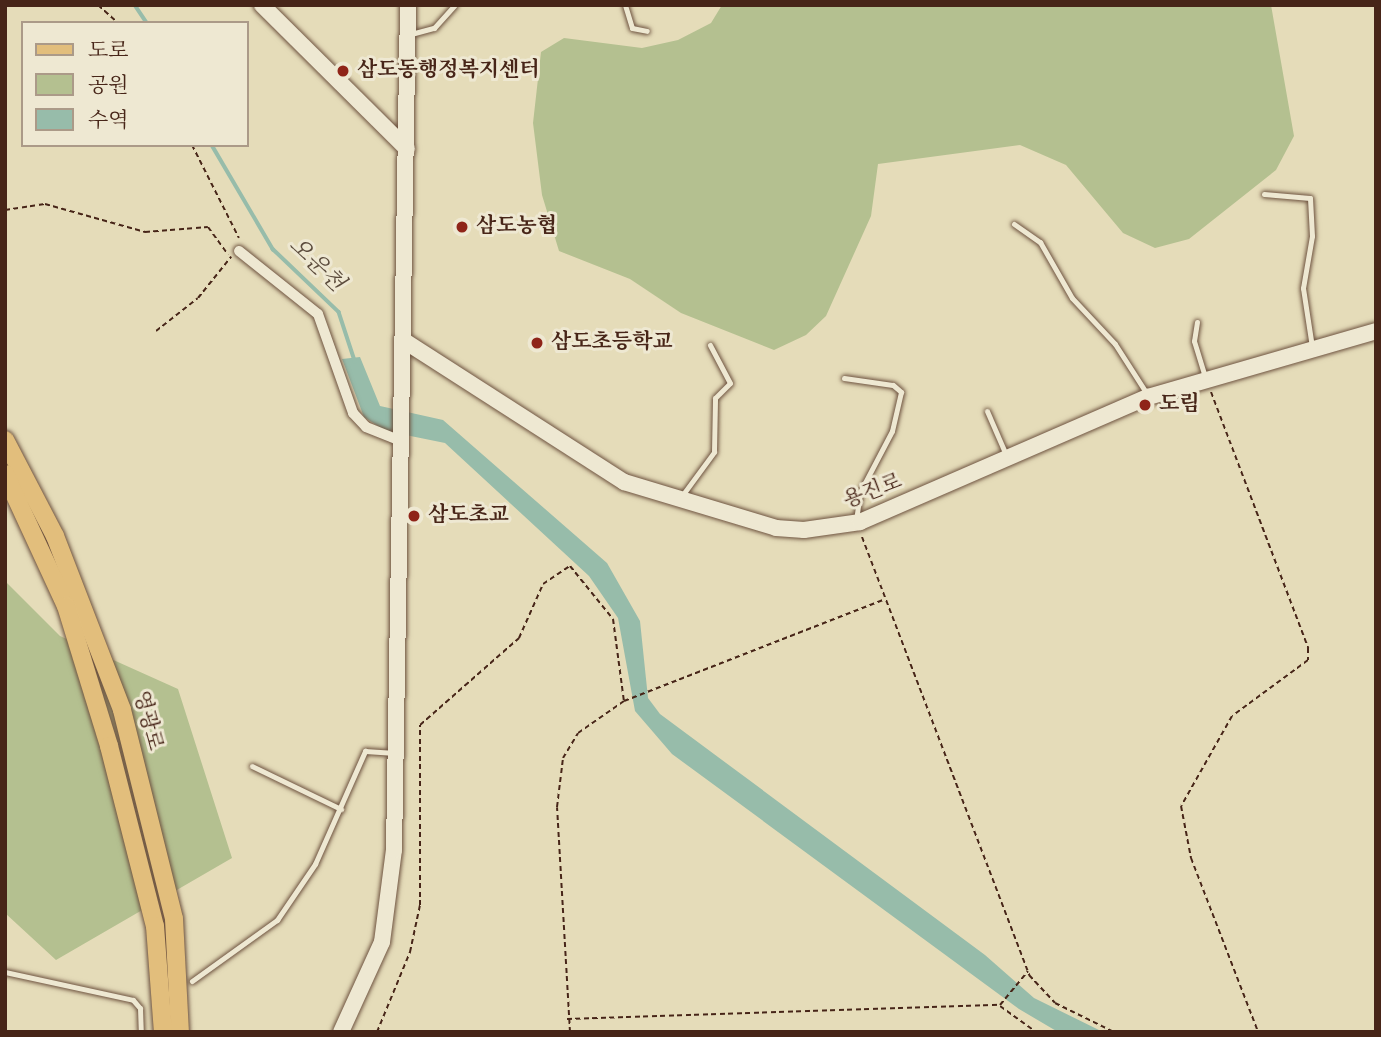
<!DOCTYPE html>
<meta charset="utf-8">
<style>
body{margin:0}
#map{position:relative;width:1381px;height:1037px;overflow:hidden;background:#e5dcb9;font-family:Vollkorn,"Noto Serif KR",serif}
div>[style]{position:absolute}
[style*='--x']{left:calc(var(--x)*1px);top:calc(var(--y)*1px);width:calc(var(--w)*1px);rotate:calc(var(--a)*1deg)}
.green>*{inset:0;background:#b4c090}
.water>*{inset:0;background:#97bcaa}
.stream>*{height:3.5px;margin:-1.75px;padding:0 1.75px;transform-origin:1.75px;border-radius:1.75px;background:#97bcaa}
.path>*{height:2px;margin-top:-1px;transform-origin:0;background:repeating-linear-gradient(90deg,#472518 0 5px,transparent 0 8.5px)}
.roads{filter:drop-shadow(0 0 2px #6e5340) drop-shadow(0 0 2px #6e5340)}
.lane>*{height:5px;margin:-2.5px;padding:0 2.5px;transform-origin:2.5px;border-radius:2.5px;background:#eee8d2}
.street>*{height:10px;margin:-5px;padding:0 5px;transform-origin:5px;border-radius:5px;background:#eee8d2}
.secondary>*{height:16px;margin:-8px;padding:0 8px;transform-origin:8px;border-radius:8px;background:#eee8d2}
.primary>*{height:18px;margin:-9px;padding:0 9px;transform-origin:9px;border-radius:9px;background:#e2be7c}
.dots>*{width:19px;height:19px;translate:-50% -50%;box-sizing:border-box;border:4px solid #eee8d2;border-radius:50%}
span{translate:-50% -50%;white-space:nowrap;text-align:center;line-height:1.15;-webkit-text-stroke:6px #eee8d2;paint-order:stroke}
.poi-label{font-size:21px;color:#472518;font-weight:700}
.left{translate:0 -50%;text-align:left}
.street-label{font-size:21px;color:#472518}
.water-label{font-size:23px;color:#5b4b3c;font-style:italic}
.frame{position:absolute;inset:0;border:7px solid #472518;pointer-events:none}
.legend{position:absolute;left:21px;top:21px;width:228px;height:126px;box-sizing:border-box;background:#eee8d2;border:2px solid #ab9a88;margin:0;padding:9px 12px;list-style:none;font-size:21px;color:#472518}
.legend li{display:flex;align-items:center;gap:14px;height:35px}
.legend b{width:35px;border:2px solid #ab9a88}
</style>
<div id="map">
<div class="green">
<i style="clip-path:polygon(722px 5px,1271px 5px,1294px 136px,1276px 170px,1189px 239px,1155px 248px,1123px 233px,1066px 165px,1020px 145px,878px 164px,871px 216px,826px 316px,806px 335px,774px 350px,681px 313px,630px 279px,559px 251px,542px 195px,533px 123px,541px 52px,564px 38px,642px 48px,678px 40px,711px 23px)"></i>
<i style="clip-path:polygon(5px 581px,60px 636px,178px 689px,232px 858px,56px 960px,5px 913px)"></i>
</div>
<div class="water">
<i style="clip-path:polygon(360px 357px,380px 406px,443px 420px,607px 563px,640px 621px,648px 698px,660px 714px,985px 955px,1034px 998px,1103px 1032px,1058px 1032px,1019px 1009px,672px 754px,635px 711px,618px 618px,589px 576px,445px 443px,386px 431px,364px 417px,342px 359px)"></i>
</div>
<div class="stream">
<i style="--x:135;--y:5;--w:22;--a:56"></i>
<i style="--x:212;--y:145;--w:121;--a:59.6"></i>
<i style="--x:273;--y:249;--w:91;--a:43.7"></i>
<i style="--x:339;--y:312;--w:52;--a:71.9"></i>
</div>
<div class="path">
<i style="--x:98;--y:5;--w:27;--a:42"></i>
<i style="--x:192;--y:145;--w:104;--a:63.2"></i>
<i style="--x:5;--y:210;--w:40;--a:-8.5"></i>
<i style="--x:45;--y:204;--w:104;--a:15.6"></i>
<i style="--x:145;--y:232;--w:63;--a:-4.5"></i>
<i style="--x:208;--y:227;--w:34;--a:54"></i>
<i style="--x:156;--y:331;--w:53;--a:-38.2"></i>
<i style="--x:198;--y:298;--w:53;--a:-51.2"></i>
<i style="--x:1211;--y:392;--w:274;--a:69.2"></i>
<i style="--x:1308;--y:648;--w:12;--a:90"></i>
<i style="--x:1308;--y:660;--w:94;--a:143.6"></i>
<i style="--x:1232;--y:716;--w:103;--a:119.5"></i>
<i style="--x:1181;--y:806;--w:53;--a:79.1"></i>
<i style="--x:1191;--y:858;--w:186;--a:68.9"></i>
<i style="--x:862;--y:537;--w:469;--a:69.1"></i>
<i style="--x:1029;--y:975;--w:38;--a:47"></i>
<i style="--x:1055;--y:1003;--w:66;--a:26.2"></i>
<i style="--x:1000;--y:1006;--w:44;--a:35.8"></i>
<i style="--x:567;--y:1019;--w:433;--a:-1.9"></i>
<i style="--x:1000;--y:1005;--w:44;--a:-50.5"></i>
<i style="--x:377;--y:1032;--w:87;--a:-67.6"></i>
<i style="--x:410;--y:952;--w:48;--a:-78"></i>
<i style="--x:420;--y:905;--w:180;--a:-90"></i>
<i style="--x:420;--y:725;--w:132;--a:-41.3"></i>
<i style="--x:519;--y:638;--w:59;--a:-66"></i>
<i style="--x:543;--y:584;--w:32;--a:-34"></i>
<i style="--x:570;--y:566;--w:68;--a:50.9"></i>
<i style="--x:613;--y:619;--w:83;--a:82.4"></i>
<i style="--x:570;--y:1032;--w:225;--a:-93.3"></i>
<i style="--x:557;--y:807;--w:49;--a:-83"></i>
<i style="--x:563;--y:758;--w:29;--a:-59"></i>
<i style="--x:578;--y:733;--w:56;--a:-34.8"></i>
<i style="--x:624;--y:701;--w:280;--a:-21.3"></i>
</div>
<div class="roads">
<div class="lane">
<i style="--x:625;--y:5;--w:24;--a:73"></i>
<i style="--x:632;--y:28;--w:15;--a:11"></i>
<i style="--x:411;--y:34;--w:24;--a:-15"></i>
<i style="--x:434;--y:28;--w:31;--a:-48"></i>
<i style="--x:1264;--y:194;--w:46;--a:5"></i>
<i style="--x:1310;--y:198;--w:38;--a:87"></i>
<i style="--x:1312;--y:236;--w:53;--a:99.8"></i>
<i style="--x:1303;--y:288;--w:60;--a:81.3"></i>
<i style="--x:1014;--y:224;--w:32;--a:35"></i>
<i style="--x:1040;--y:242;--w:64;--a:60.3"></i>
<i style="--x:1072;--y:298;--w:63;--a:46.9"></i>
<i style="--x:1115;--y:344;--w:59;--a:57.4"></i>
<i style="--x:1197;--y:322;--w:19;--a:99"></i>
<i style="--x:1194;--y:341;--w:38;--a:73"></i>
<i style="--x:844;--y:378;--w:49;--a:8.1"></i>
<i style="--x:893;--y:385;--w:11;--a:41"></i>
<i style="--x:901;--y:392;--w:40;--a:103"></i>
<i style="--x:892;--y:431;--w:69;--a:117.7"></i>
<i style="--x:860;--y:492;--w:28;--a:98"></i>
<i style="--x:987;--y:411;--w:48;--a:66.6"></i>
<i style="--x:681;--y:497;--w:56;--a:-53.7"></i>
<i style="--x:714;--y:452;--w:54;--a:-88.9"></i>
<i style="--x:715;--y:398;--w:21;--a:-45"></i>
<i style="--x:730;--y:383;--w:43;--a:-117.8"></i>
<i style="--x:252;--y:766;--w:99;--a:25.8"></i>
<i style="--x:5;--y:972;--w:131;--a:12.3"></i>
<i style="--x:133;--y:1000;--w:11;--a:49"></i>
<i style="--x:140;--y:1008;--w:24;--a:88"></i>
<i style="--x:192;--y:981;--w:105;--a:-35.7"></i>
<i style="--x:277;--y:920;--w:68;--a:-55.8"></i>
<i style="--x:315;--y:864;--w:124;--a:-66.1"></i>
<i style="--x:365;--y:751;--w:30;--a:4"></i>
</div>
<div class="street">
<i style="--x:239;--y:251;--w:101;--a:38.6"></i>
<i style="--x:318;--y:314;--w:105;--a:70.5"></i>
<i style="--x:353;--y:413;--w:19;--a:47"></i>
<i style="--x:366;--y:427;--w:38;--a:22"></i>
</div>
<div class="secondary">
<i style="--x:262;--y:5;--w:204;--a:44.8"></i>
<i style="--x:403;--y:340;--w:263;--a:32.7"></i>
<i style="--x:624;--y:482;--w:159;--a:16.8"></i>
<i style="--x:776;--y:528;--w:28;--a:4"></i>
<i style="--x:804;--y:530;--w:57;--a:-8.1"></i>
<i style="--x:860;--y:522;--w:314;--a:-23.5"></i>
<i style="--x:1148;--y:397;--w:237;--a:-16.1"></i>
<i style="--x:341;--y:1032;--w:99;--a:-65.5"></i>
<i style="--x:382;--y:942;--w:93;--a:-82.6"></i>
<i style="--x:394;--y:850;--w:845;--a:-89.05"></i>
</div>
<div class="primary">
<i style="--x:5;--y:440;--w:108;--a:62.5"></i>
<i style="--x:55;--y:536;--w:186;--a:68.9"></i>
<i style="--x:122;--y:710;--w:215;--a:76"></i>
<i style="--x:174;--y:919;--w:113;--a:87"></i>
<i style="--x:5;--y:474;--w:145;--a:65.2"></i>
<i style="--x:66;--y:606;--w:146;--a:72.9"></i>
<i style="--x:109;--y:746;--w:186;--a:75.7"></i>
<i style="--x:155;--y:926;--w:106;--a:85.7"></i>
</div>
</div>
<div class="dots">
<i style="left:343px;top:71px;background:#8f2418"></i>
<i style="left:462px;top:227px;background:#8f2418"></i>
<i style="left:537px;top:343px;background:#8f2418"></i>
<i style="left:1145px;top:405px;background:#8f2418"></i>
<i style="left:414px;top:516px;background:#8f2418"></i>
</div>
<div class="poi-label">
<span class="left" style="left:357px;top:71px">삼도동행정복지센터</span>
<span class="left" style="left:476px;top:227px">삼도농협</span>
<span class="left" style="left:551px;top:343px">삼도초등학교</span>
<span class="left" style="left:1159px;top:405px">도림</span>
<span class="left" style="left:428px;top:516px">삼도초교</span>
</div>
<div class="street-label">
<span style="left:873px;top:492px;rotate:-21deg">용진로</span>
<span style="left:147px;top:721px;rotate:75deg">영광로</span>
</div>
<div class="water-label">
<span style="left:316px;top:265px;rotate:44deg">오운천</span>
</div>
<div class="frame"></div>
<ul class="legend">
<li><b style="height:9px;background:#e2be7c"></b>도로</li>
<li><b style="height:19px;background:#b4c090"></b>공원</li>
<li><b style="height:19px;background:#97bcaa"></b>수역</li>
</ul>
</div>
